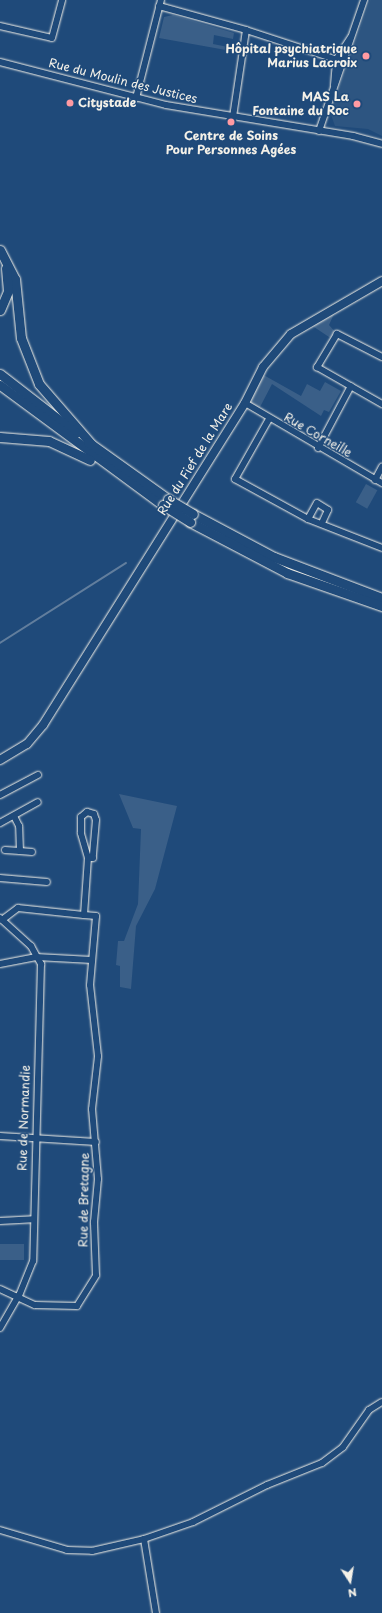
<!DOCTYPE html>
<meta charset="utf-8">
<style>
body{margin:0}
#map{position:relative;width:382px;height:1613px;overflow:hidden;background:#1f4a7a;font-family:"Playpen Sans",sans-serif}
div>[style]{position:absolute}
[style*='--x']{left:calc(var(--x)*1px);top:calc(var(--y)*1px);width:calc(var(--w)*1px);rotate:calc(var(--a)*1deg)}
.built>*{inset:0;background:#2d5581}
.green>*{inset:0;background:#3a5f88;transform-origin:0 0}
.stream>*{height:1.5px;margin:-0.75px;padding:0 0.75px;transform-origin:0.75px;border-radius:0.75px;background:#627e9d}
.roads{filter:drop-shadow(0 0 1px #f4f1e8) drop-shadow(0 0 1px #f4f1e8)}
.minor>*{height:6px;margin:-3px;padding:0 3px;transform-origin:3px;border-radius:3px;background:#1f4a7a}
.major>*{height:8px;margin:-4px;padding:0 4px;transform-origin:4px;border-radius:4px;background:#1f4a7a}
.highway>*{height:9px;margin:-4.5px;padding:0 4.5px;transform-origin:4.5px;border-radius:4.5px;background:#1f4a7a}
.bridges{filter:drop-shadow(0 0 1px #f4f1e8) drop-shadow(0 0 1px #f4f1e8)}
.highway-bridge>*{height:9px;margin:-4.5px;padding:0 4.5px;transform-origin:4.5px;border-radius:4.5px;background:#1f4a7a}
.dots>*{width:11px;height:11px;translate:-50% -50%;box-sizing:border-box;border:2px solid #1f4a7a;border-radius:50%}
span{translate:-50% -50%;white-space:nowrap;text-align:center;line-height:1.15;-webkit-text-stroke:3px #1f4a7a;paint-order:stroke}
.poi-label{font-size:12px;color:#f4f1e8;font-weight:700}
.right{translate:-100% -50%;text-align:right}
.left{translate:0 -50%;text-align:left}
.street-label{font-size:12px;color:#f4f1e8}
.north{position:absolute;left:330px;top:1561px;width:40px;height:40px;-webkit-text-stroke:3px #1f4a7a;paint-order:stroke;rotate:168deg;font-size:11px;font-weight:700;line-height:16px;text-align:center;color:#f4f1e8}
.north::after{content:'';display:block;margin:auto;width:14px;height:18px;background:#f4f1e8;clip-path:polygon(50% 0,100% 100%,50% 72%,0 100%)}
</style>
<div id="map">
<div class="built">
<i style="clip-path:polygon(370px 0,382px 0,382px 136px,368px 129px,335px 126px,330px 112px)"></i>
</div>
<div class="green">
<i style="clip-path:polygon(173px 15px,234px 33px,233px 39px,214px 35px,213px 44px,238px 49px,237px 52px,159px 38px,164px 17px)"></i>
<i style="clip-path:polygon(331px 308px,334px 314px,329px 325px,337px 334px,332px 339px,308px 323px)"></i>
<i style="clip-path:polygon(260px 373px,301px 396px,307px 384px,320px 391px,325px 382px,341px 391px,329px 412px,324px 410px,321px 416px,272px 384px,258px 411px,245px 403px)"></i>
<i style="left:366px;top:484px;width:13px;height:21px;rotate:29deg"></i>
<i style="clip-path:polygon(119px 794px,177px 806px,155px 889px,136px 926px,131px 989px,120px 987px,120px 966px,116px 965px,118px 941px,124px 941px,138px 904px,141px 829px,133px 828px)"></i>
<i style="left:24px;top:1244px;width:16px;height:24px;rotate:90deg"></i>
</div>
<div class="stream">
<i style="--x:0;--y:643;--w:149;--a:-32.4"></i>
</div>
<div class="roads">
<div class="minor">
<i style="--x:159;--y:6;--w:90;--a:15.4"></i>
<i style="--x:246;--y:30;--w:103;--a:18.1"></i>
<i style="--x:0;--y:26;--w:53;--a:13"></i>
<i style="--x:52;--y:38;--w:39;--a:-75"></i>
<i style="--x:0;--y:62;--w:171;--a:14.5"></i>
<i style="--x:166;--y:105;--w:190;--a:9.4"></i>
<i style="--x:353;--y:136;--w:30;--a:15"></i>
<i style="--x:334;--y:85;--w:25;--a:-85"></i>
<i style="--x:336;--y:60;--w:27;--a:-57"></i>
<i style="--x:136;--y:98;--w:101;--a:-75.7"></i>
<i style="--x:233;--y:117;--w:88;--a:-81.5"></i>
<i style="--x:319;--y:131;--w:139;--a:-71"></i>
<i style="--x:382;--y:357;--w:51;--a:-152.9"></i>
<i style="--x:337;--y:334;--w:39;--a:121"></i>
<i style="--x:317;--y:367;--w:75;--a:29.6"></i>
<i style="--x:245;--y:403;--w:159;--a:30.3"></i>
<i style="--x:269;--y:419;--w:69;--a:119.5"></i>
<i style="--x:235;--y:479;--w:83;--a:28.7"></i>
<i style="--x:308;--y:519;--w:79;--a:21.4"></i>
<i style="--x:318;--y:448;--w:70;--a:-62"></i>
<i style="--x:375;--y:480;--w:15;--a:-62"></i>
<i style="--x:308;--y:519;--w:18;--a:-61"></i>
<i style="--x:317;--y:503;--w:13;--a:32"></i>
<i style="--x:328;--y:510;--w:14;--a:115"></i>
<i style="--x:0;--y:795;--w:43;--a:-27.8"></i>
<i style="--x:0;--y:823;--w:43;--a:-28.9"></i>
<i style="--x:5;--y:850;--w:15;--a:4"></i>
<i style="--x:20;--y:851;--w:25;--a:-92"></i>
<i style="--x:19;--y:826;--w:11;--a:-117"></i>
<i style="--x:20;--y:851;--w:12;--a:5"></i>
<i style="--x:0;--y:878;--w:47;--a:4.9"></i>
<i style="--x:0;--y:918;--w:42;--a:42.1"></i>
<i style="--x:31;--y:946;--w:21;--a:61"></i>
<i style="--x:41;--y:964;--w:297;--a:91.5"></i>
<i style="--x:33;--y:1261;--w:37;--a:112"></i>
<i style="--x:19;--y:1295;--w:38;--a:120"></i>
<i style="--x:2;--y:920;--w:20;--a:-37"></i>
<i style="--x:18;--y:908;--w:66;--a:6.1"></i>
<i style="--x:0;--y:964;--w:37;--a:-11"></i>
<i style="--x:36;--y:957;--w:56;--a:3.1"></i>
<i style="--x:0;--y:1136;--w:96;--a:3.6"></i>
<i style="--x:0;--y:1221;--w:33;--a:-3"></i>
<i style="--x:0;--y:1289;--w:38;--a:25"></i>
<i style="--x:35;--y:1305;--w:42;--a:1.4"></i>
<i style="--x:77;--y:1306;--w:36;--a:-58"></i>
<i style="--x:96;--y:1275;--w:53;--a:-92.2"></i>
<i style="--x:94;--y:1222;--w:43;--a:-84.7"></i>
<i style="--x:98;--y:1179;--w:70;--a:-94.9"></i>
<i style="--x:92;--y:1109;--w:53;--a:-83.5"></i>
<i style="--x:98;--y:1056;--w:71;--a:-96.4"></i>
<i style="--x:90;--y:985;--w:69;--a:-85"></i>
<i style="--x:96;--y:916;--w:12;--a:-175"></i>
<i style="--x:84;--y:915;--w:57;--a:-86"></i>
<i style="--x:88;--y:858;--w:26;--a:-106"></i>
<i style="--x:81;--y:833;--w:16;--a:-90"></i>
<i style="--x:81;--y:817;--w:8;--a:-40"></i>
<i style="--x:87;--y:812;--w:7;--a:16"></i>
<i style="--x:94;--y:814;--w:6;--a:72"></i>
<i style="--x:96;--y:820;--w:38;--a:95"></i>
<i style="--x:93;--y:858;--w:5;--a:180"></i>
<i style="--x:0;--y:1530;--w:70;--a:16.6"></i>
<i style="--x:67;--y:1550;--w:25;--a:2"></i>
<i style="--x:92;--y:1551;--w:53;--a:-13"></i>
<i style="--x:144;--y:1539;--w:52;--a:-19.1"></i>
<i style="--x:193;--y:1522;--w:83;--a:-26.6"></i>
<i style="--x:267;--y:1485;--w:59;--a:-21.8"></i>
<i style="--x:322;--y:1463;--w:26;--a:-37"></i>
<i style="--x:343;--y:1447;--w:45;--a:-54.9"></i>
<i style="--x:369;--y:1410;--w:15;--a:-32"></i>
<i style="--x:144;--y:1539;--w:75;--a:80.8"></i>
</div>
<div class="major">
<i style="--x:0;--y:760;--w:31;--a:-31"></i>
<i style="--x:27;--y:744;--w:25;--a:-50"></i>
<i style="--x:43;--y:725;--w:380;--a:-57.9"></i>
<i style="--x:245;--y:403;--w:40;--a:-63.4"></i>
<i style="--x:263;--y:367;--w:43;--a:-49.7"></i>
<i style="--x:291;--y:334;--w:105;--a:-30.2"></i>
</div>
<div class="highway">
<i style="--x:0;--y:250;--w:33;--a:63"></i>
<i style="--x:15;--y:279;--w:59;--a:84.2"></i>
<i style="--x:21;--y:338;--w:49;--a:68.6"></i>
<i style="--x:39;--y:384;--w:81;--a:49"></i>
<i style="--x:0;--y:310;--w:21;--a:-67"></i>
<i style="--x:8;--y:291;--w:23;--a:-95"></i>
<i style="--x:0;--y:374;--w:96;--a:37.8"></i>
<i style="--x:0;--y:385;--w:202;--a:36.4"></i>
<i style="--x:0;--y:437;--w:49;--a:4.7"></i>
<i style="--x:49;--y:441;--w:45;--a:24.9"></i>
<i style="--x:88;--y:442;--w:98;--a:35.5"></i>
<i style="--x:193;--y:514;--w:92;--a:28"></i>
<i style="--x:274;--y:557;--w:116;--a:20.8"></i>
<i style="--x:190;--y:522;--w:110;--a:27.7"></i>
<i style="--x:287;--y:573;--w:101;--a:19.2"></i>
</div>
</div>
<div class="bridges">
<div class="highway-bridge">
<i style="--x:168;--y:499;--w:29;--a:31"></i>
<i style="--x:163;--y:505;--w:32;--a:32"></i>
</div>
</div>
<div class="dots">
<i style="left:366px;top:56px;background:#ff9aa2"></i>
<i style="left:70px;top:103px;background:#ff9aa2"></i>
<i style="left:357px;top:104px;background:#ff9aa2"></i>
<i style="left:231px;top:122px;background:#ff9aa2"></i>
</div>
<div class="poi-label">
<span class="right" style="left:357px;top:56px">Hôpital psychiatrique<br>Marius Lacroix</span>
<span class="right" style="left:349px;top:104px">MAS La<br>Fontaine du Roc</span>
<span class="left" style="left:78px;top:103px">Citystade</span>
<span style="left:231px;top:143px">Centre de Soins<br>Pour Personnes Agées</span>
</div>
<div class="street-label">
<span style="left:123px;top:81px;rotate:14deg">Rue du Moulin des Justices</span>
<span style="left:318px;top:435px;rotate:30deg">Rue Corneille</span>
<span style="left:195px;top:459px;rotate:-58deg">Rue du Fief de la Mare</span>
<span style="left:24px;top:1118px;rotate:-88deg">Rue de Normandie</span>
<span style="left:84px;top:1200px;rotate:-89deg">Rue de Bretagne</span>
</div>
<div class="north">N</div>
</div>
